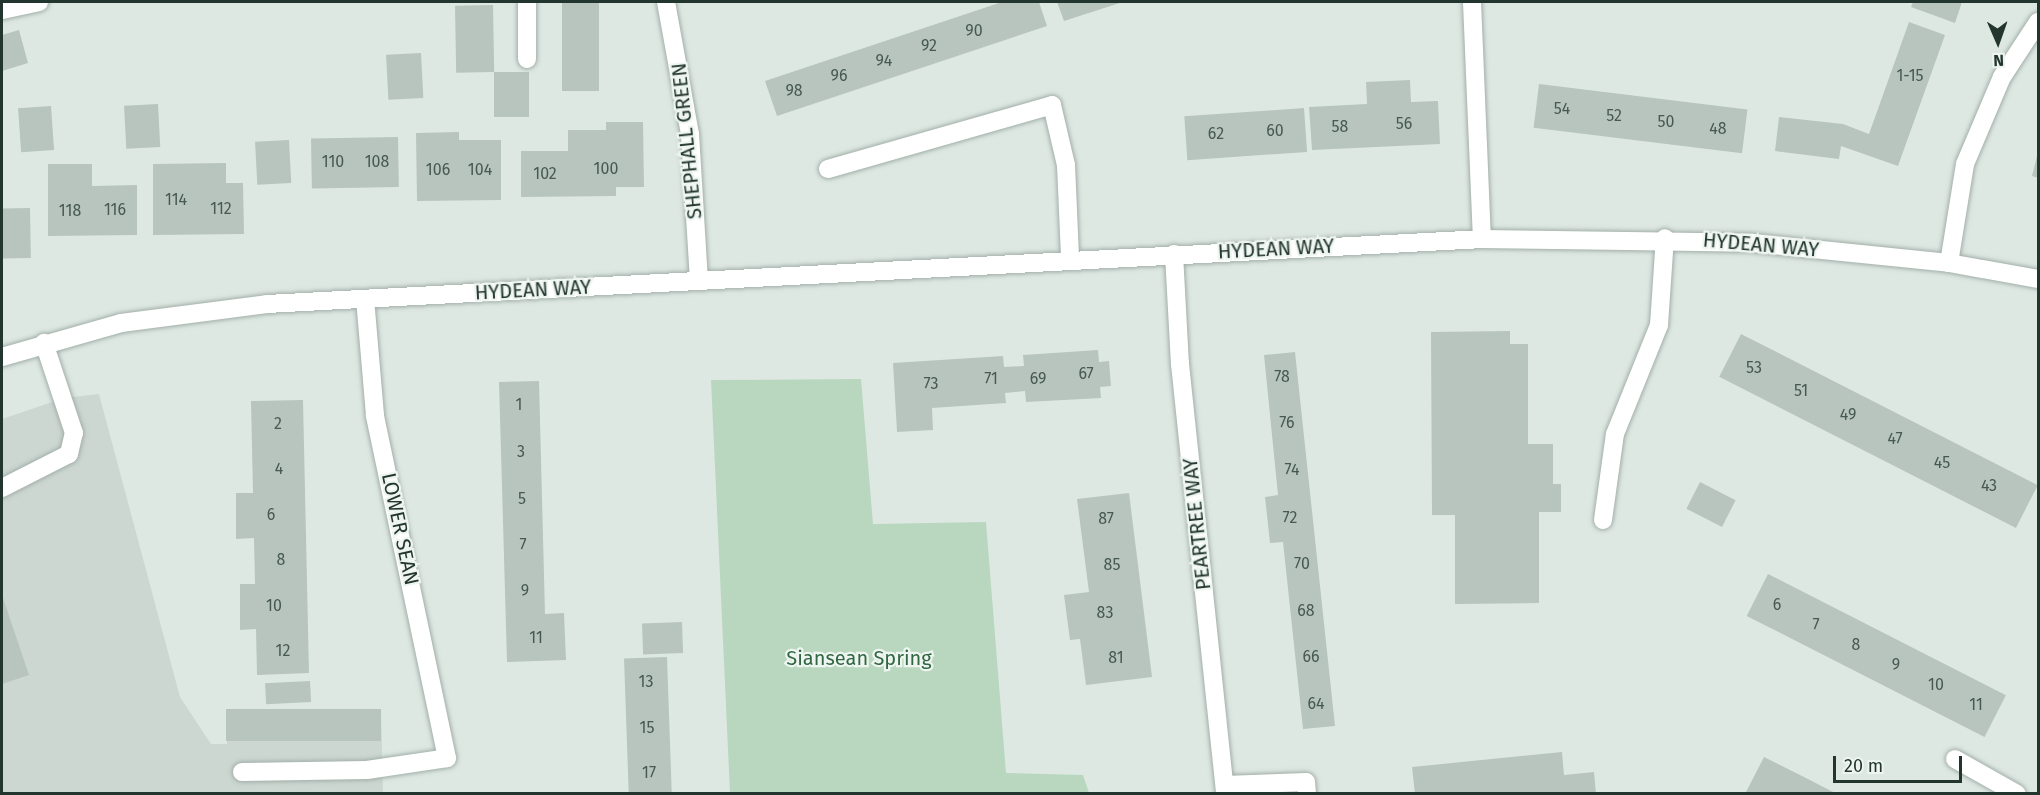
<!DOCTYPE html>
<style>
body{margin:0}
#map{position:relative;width:2040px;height:795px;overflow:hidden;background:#dee8e3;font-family:"Fira Sans",sans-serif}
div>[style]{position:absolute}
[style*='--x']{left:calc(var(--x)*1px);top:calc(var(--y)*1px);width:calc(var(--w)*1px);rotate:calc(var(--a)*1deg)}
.built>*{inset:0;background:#cdd7d2}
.green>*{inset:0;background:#b9d7bf}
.building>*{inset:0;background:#b7c5be;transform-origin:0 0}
.roads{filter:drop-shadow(0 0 2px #a2afa9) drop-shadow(0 0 2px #a2afa9)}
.minor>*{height:18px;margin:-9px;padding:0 9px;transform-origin:9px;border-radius:9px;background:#fff}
span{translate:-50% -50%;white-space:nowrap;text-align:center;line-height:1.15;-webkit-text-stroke:4.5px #eef5f1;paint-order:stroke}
.number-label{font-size:16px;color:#475952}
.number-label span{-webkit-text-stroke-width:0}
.street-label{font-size:20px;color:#22352e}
.park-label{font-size:20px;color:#316742}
.frame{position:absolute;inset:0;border:3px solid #22352e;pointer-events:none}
.north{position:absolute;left:1968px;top:12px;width:60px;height:60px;-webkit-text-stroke:4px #eef5f1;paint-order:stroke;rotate:178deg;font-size:16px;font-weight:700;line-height:24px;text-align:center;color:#22352e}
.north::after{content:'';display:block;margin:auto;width:21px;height:27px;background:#22352e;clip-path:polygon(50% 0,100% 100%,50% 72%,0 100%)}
.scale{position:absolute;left:1833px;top:756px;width:129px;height:27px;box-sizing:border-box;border:3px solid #22352e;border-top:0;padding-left:8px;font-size:18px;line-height:21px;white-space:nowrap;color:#22352e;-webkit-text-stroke:4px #eef5f1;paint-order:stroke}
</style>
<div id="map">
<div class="built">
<i style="clip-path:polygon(99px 394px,180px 697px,211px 744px,227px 744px,226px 712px,381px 709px,383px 793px,2px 793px,2px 419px,64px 398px)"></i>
</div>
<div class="green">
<i style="clip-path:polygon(861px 379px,873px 524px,986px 522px,1006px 773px,1083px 775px,1089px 793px,730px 793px,711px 380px)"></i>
</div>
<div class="building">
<i style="left:562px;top:2px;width:37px;height:89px"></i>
<i style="clip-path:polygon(1002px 2px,1039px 2px,1047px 26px,777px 116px,765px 81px)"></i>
<i style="clip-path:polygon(1057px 2px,1123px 2px,1064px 21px)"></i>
<i style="clip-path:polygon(1913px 2px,1962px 2px,1955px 23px,1911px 7px)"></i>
<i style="left:493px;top:5px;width:67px;height:38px;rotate:89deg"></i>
<i style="clip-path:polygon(1909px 22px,1945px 35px,1898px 166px,1841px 146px,1839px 159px,1775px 151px,1779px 117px,1843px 124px,1869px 134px)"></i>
<i style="clip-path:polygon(19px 30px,28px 63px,2px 71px,2px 35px)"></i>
<i style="left:421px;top:53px;width:45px;height:35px;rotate:87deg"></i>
<i style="left:494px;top:72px;width:35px;height:45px"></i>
<i style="clip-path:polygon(1410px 80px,1411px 102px,1438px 101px,1440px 144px,1312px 150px,1309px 107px,1367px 104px,1366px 82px)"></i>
<i style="left:1539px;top:84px;width:210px;height:44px;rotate:7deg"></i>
<i style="left:158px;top:104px;width:43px;height:34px;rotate:87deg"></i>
<i style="left:51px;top:106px;width:44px;height:33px;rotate:86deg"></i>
<i style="left:1304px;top:108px;width:44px;height:120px;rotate:86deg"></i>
<i style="clip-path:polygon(606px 122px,643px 122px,644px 187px,616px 187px,616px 196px,521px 197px,521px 151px,568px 151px,568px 130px,606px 130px)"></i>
<i style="clip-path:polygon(459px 132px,459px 140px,501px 140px,501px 200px,417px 201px,416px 133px)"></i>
<i style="left:398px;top:137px;width:50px;height:87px;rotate:89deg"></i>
<i style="left:289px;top:140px;width:43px;height:34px;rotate:87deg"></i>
<i style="clip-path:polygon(2038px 152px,2038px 178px,2032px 176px)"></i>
<i style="clip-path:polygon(226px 163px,226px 183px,243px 183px,244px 234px,153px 235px,153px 164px)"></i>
<i style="clip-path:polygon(48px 164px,92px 164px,92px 186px,137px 185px,137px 235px,48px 236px)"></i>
<i style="left:30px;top:208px;width:50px;height:28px;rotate:89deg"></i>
<i style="clip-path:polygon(1510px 331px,1510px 344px,1528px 344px,1528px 444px,1553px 444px,1553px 484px,1561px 484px,1561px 512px,1539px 512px,1539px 603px,1455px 604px,1455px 515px,1432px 515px,1431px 332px)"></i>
<i style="left:1741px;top:334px;width:333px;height:48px;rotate:27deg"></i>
<i style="clip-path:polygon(1098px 350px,1099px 362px,1109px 361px,1111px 386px,1100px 387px,1101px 398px,1026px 402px,1025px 391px,1005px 393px,1006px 403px,932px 408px,933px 430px,897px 432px,893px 363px,1003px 356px,1004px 367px,1024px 366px,1023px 355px)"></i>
<i style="clip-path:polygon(1295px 352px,1335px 726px,1303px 729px,1283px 542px,1270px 543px,1265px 497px,1278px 495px,1264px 355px)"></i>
<i style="clip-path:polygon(539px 381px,545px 614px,564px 613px,566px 660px,507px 662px,499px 382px)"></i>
<i style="clip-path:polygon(303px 400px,309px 673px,257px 675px,256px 629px,240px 630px,240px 584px,255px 584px,254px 538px,236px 539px,236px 493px,253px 493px,251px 401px)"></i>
<i style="left:1700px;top:482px;width:40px;height:30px;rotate:27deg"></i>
<i style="clip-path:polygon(1129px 493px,1152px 677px,1086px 685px,1080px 639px,1070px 640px,1064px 595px,1089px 592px,1077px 499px)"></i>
<i style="left:1768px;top:574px;width:267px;height:47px;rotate:27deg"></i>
<i style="clip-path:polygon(2px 595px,29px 675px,2px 684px)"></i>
<i style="left:682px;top:622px;width:31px;height:40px;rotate:88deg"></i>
<i style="left:667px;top:657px;width:137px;height:43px;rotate:88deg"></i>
<i style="left:310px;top:681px;width:21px;height:45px;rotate:87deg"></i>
<i style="left:381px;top:709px;width:32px;height:155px;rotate:90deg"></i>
<i style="clip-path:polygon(1562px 752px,1564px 775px,1594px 772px,1596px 794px,1415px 794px,1412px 767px)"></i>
<i style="clip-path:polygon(1764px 757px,1804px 777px,1837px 794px,1745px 794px)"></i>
</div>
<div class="roads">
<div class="minor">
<i style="--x:666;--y:2;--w:134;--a:79.7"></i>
<i style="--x:690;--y:134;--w:147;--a:86.5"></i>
<i style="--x:1472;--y:2;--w:237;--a:87.6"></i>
<i style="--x:2;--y:10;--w:38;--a:-12"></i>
<i style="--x:527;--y:59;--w:57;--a:-90"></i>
<i style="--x:828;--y:169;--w:233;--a:-15.9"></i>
<i style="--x:1052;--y:105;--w:62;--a:76.9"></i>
<i style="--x:1066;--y:165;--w:93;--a:87.5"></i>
<i style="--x:1174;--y:254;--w:110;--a:86.9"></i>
<i style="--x:1180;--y:364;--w:432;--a:84"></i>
<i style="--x:1949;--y:263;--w:100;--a:-80.8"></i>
<i style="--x:1965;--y:164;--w:95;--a:-67"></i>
<i style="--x:2002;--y:77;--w:66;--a:-56.8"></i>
<i style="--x:2;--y:357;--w:124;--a:-15.9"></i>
<i style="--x:121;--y:323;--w:147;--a:-7.4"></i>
<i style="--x:267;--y:304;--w:1217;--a:-3.06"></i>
<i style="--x:1482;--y:239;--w:271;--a:0.8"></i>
<i style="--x:1753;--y:243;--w:197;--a:5.8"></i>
<i style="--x:1949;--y:263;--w:90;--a:10.2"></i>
<i style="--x:2;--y:488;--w:75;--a:-26.9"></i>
<i style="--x:69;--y:454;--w:22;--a:-77"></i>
<i style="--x:74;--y:433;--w:95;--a:-108.4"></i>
<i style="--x:1603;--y:520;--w:87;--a:-82.1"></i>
<i style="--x:1615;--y:434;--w:118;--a:-68"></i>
<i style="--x:1659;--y:325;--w:87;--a:-86.1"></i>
<i style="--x:1955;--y:759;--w:71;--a:29.4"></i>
<i style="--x:242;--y:772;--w:125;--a:-0.9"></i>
<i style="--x:367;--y:770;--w:81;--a:-8.5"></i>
<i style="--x:447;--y:758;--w:350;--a:-101.9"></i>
<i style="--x:375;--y:415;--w:116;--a:-94.9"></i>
<i style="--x:1225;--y:785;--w:81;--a:-2.1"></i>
<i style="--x:1306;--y:782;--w:12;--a:85"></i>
</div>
</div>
<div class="number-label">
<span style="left:974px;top:31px">90</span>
<span style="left:929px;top:46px">92</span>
<span style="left:884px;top:61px">94</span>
<span style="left:839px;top:76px">96</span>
<span style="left:1910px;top:76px">1-15</span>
<span style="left:794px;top:91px">98</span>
<span style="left:1562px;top:109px">54</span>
<span style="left:1614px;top:116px">52</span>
<span style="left:1666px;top:122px">50</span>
<span style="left:1404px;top:124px">56</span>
<span style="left:1340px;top:127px">58</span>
<span style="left:1718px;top:129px">48</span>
<span style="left:1275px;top:131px">60</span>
<span style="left:1216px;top:134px">62</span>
<span style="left:333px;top:162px">110</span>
<span style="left:377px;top:162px">108</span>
<span style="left:606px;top:169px">100</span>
<span style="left:438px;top:170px">106</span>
<span style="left:480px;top:170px">104</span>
<span style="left:545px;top:174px">102</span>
<span style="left:176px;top:200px">114</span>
<span style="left:221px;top:209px">112</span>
<span style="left:115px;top:210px">116</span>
<span style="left:70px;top:211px">118</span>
<span style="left:1754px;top:368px">53</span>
<span style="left:1086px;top:374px">67</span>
<span style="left:1282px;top:377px">78</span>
<span style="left:991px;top:379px">71</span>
<span style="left:1038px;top:379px">69</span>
<span style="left:931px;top:384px">73</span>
<span style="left:1801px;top:391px">51</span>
<span style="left:519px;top:405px">1</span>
<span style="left:1848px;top:415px">49</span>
<span style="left:1287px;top:423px">76</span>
<span style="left:278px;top:424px">2</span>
<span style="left:1895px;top:439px">47</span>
<span style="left:521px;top:452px">3</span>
<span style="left:1942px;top:463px">45</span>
<span style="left:279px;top:469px">4</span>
<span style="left:1292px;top:470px">74</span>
<span style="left:1989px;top:486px">43</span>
<span style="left:522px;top:499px">5</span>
<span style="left:271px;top:515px">6</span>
<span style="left:1290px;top:518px">72</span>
<span style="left:1106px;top:519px">87</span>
<span style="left:523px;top:545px">7</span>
<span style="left:281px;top:560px">8</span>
<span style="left:1302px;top:564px">70</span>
<span style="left:1112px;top:565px">85</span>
<span style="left:525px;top:591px">9</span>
<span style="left:1777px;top:605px">6</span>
<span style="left:274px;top:606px">10</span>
<span style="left:1306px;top:611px">68</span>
<span style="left:1105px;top:613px">83</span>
<span style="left:1816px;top:625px">7</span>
<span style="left:536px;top:638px">11</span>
<span style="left:1856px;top:645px">8</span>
<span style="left:283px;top:651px">12</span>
<span style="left:1311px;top:657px">66</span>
<span style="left:1116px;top:658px">81</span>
<span style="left:1896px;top:665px">9</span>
<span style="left:646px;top:682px">13</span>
<span style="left:1936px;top:685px">10</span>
<span style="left:1316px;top:704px">64</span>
<span style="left:1976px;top:705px">11</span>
<span style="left:647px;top:728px">15</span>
<span style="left:649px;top:773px">17</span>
</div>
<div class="street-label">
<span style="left:687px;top:141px;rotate:-96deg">SHEPHALL GREEN</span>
<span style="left:1761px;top:245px;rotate:5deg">HYDEAN WAY</span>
<span style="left:1276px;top:249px;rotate:-3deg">HYDEAN WAY</span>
<span style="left:533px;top:290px;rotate:-3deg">HYDEAN WAY</span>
<span style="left:1197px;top:524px;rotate:-96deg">PEARTREE WAY</span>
<span style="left:400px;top:529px;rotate:78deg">LOWER SEAN</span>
</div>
<div class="park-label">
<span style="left:859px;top:658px">Siansean Spring</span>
</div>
<div class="frame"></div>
<div class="north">N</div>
<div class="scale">20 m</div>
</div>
